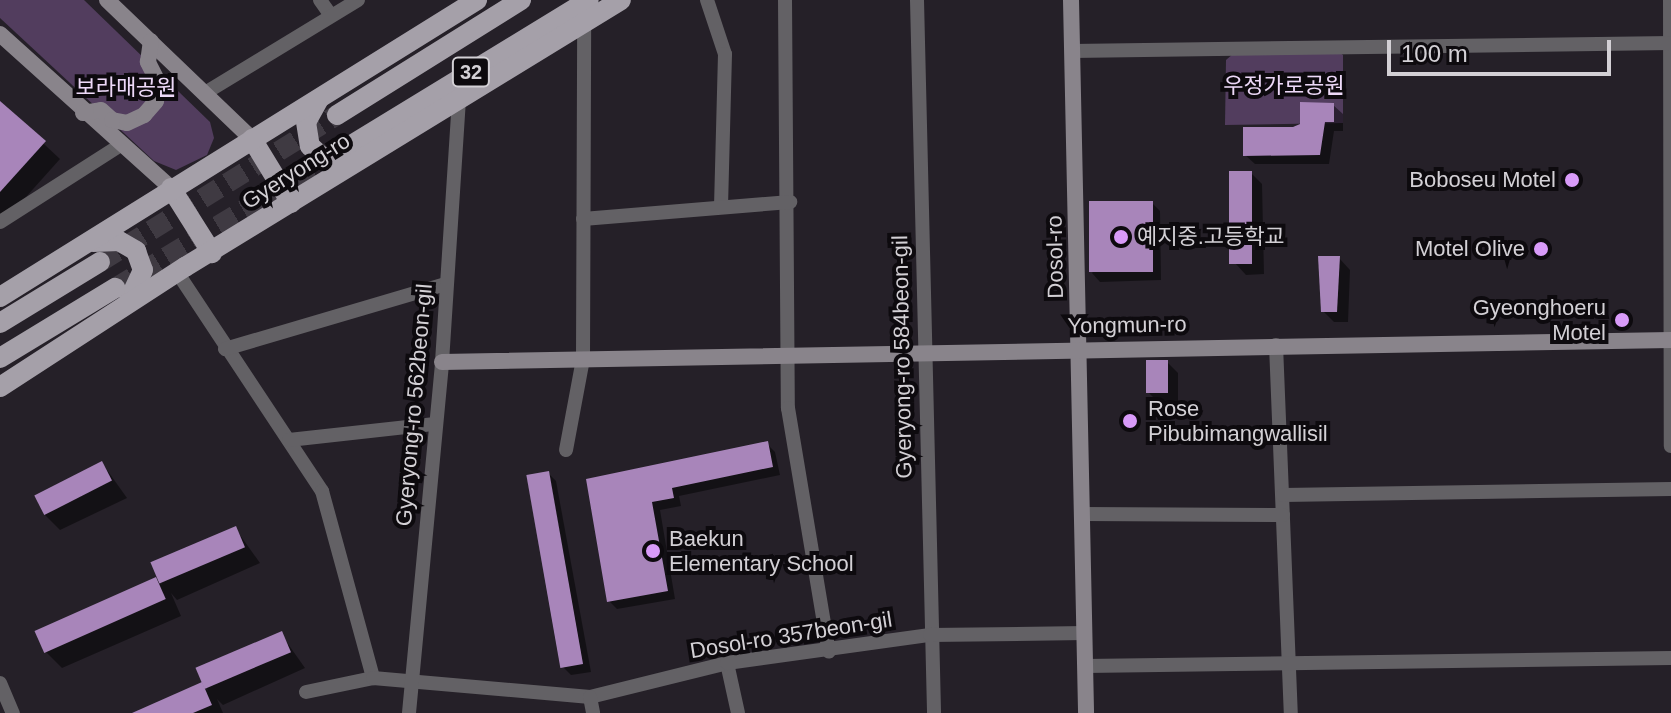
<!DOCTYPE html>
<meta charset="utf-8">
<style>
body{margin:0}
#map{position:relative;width:1671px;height:713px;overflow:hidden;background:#252028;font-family:Arial,"Noto Sans KR",sans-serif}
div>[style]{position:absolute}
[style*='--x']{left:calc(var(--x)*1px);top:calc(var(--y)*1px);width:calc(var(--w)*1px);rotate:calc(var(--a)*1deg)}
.green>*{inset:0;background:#523d5e}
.shadow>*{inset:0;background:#0007}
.building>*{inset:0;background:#a885ba;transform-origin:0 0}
.primary-tunnel>*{height:20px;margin-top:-10px;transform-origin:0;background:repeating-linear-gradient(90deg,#3f3a42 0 20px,transparent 0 30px)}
.street>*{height:14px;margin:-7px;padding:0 7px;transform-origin:7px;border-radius:7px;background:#636165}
.secondary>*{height:16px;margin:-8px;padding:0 8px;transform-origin:8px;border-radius:8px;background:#89848b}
.primary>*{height:20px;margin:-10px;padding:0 10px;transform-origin:10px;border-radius:10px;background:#a5a0a9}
.dots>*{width:22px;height:22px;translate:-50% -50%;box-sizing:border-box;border:4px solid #0d0a0e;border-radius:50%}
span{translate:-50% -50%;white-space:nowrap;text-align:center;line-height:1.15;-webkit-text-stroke:8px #0d0a0e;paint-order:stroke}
.shield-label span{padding:2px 6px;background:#0d0a0e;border:2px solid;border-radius:6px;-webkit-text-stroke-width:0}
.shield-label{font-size:20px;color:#d3d0d5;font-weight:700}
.park-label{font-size:22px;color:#edd9f8}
.street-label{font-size:22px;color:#d3d0d5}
.poi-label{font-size:22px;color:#d3d0d5}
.right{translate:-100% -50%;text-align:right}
.left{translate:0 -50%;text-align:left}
.scale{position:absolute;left:1387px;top:40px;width:224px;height:36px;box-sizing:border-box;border:4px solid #d3d0d5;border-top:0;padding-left:10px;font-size:24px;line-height:28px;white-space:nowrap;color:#d3d0d5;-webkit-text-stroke:6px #0d0a0e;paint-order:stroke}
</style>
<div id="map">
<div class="green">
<i style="clip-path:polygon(0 0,84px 0,210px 122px,214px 138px,207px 155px,176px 170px,154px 161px,0 18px)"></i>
<i style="clip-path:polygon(1330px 46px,1343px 55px,1343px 123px,1225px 125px,1226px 60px,1241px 47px)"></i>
</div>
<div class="shadow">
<i style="clip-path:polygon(0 103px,60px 159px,0 226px)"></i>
<i style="clip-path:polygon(1333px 105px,1343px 114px,1343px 131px,1334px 131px,1329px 164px,1255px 164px,1245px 155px)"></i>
<i style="clip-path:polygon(1251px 173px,1262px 184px,1264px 274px,1246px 275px,1235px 263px)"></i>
<i style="clip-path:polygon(1152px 203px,1160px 211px,1161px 280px,1100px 282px,1092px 273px)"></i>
<i style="clip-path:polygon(1339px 258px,1350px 270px,1348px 322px,1334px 322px,1323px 311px)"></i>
<i style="clip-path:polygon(1167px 362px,1178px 373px,1178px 403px,1159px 403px,1148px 392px)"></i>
<i style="clip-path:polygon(767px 444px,775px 452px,780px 475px,679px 496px,681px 506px,660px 510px,675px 599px,617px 609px,609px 601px,588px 481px)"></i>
<i style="clip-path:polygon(102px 463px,127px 498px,60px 530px,44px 514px)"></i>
<i style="clip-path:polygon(548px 473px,556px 481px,591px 672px,571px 675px,563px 667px)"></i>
<i style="clip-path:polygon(235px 528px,260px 563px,177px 600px,171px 593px,181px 616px,62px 668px,46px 652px,37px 632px,156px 579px,162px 585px,153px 565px)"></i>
<i style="clip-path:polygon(281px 634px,305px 668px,223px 705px,217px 699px,223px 713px,137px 713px,201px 684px,208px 691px,199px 670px)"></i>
</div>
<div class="building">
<i style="clip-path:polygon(0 101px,46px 141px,0 192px)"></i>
<i style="clip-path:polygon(1300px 102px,1334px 103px,1334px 122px,1325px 122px,1320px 155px,1243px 156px,1243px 127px,1293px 127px,1300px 124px)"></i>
<i style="left:1229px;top:171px;width:23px;height:93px"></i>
<i style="left:1153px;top:201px;width:71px;height:64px;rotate:90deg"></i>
<i style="clip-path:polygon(1318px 256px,1340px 256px,1337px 312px,1321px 312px)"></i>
<i style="left:1146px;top:360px;width:22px;height:33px"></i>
<i style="clip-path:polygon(768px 441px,773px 467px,672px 488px,674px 498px,652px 502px,668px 591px,607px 602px,586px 479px)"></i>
<i style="left:102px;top:461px;width:22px;height:76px;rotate:63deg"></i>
<i style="left:549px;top:471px;width:196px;height:23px;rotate:80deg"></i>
<i style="left:236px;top:526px;width:23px;height:93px;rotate:67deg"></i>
<i style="left:156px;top:577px;width:24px;height:133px;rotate:66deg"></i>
<i style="left:282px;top:631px;width:23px;height:94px;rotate:67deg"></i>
<i style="clip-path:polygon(202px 682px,212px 705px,193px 713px,132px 713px)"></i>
</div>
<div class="primary-tunnel">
<i style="--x:100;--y:262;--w:279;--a:-31.8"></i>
<i style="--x:115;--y:288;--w:278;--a:-31.2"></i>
</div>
<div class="street">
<i style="--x:320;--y:0;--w:19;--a:55"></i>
<i style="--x:707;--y:0;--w:57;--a:71.6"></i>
<i style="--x:725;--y:54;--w:152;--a:91.5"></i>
<i style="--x:785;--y:0;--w:408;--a:89.6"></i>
<i style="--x:788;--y:408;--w:247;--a:80.5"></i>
<i style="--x:917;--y:0;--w:713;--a:88.63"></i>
<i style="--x:1670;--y:0;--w:446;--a:89.9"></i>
<i style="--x:1072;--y:51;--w:599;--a:-0.77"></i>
<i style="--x:205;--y:93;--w:179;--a:-31.3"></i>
<i style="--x:583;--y:219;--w:208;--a:-4.7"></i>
<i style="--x:0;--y:222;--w:141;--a:-32.6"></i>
<i style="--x:177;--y:272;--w:263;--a:56.5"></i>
<i style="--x:322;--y:491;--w:194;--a:74.7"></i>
<i style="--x:1276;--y:345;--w:368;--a:87.7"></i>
<i style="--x:225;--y:349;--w:230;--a:-16.4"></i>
<i style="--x:289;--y:440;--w:147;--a:-6.3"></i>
<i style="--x:566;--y:450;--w:93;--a:-79.4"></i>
<i style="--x:583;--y:359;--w:336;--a:-89.8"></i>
<i style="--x:1283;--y:495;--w:388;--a:-0.9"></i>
<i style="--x:1082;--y:514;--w:201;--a:0.3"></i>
<i style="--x:727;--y:663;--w:51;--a:77.6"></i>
<i style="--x:1085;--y:666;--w:586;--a:-0.78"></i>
<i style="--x:0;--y:683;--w:33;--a:67"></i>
<i style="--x:306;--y:692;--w:68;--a:-11.8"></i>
<i style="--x:373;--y:678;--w:218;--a:5"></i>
<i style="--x:590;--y:697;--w:141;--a:-13.9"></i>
<i style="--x:727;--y:663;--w:205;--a:-7.9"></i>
<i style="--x:930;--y:635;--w:155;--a:-0.7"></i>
<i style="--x:590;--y:697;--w:16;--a:79"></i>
<i style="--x:409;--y:713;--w:353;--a:-84.6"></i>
<i style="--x:442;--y:362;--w:264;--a:-86.3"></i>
</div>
<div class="secondary">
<i style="--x:107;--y:0;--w:201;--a:43.8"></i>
<i style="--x:1071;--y:0;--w:713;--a:88.79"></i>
<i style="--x:0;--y:34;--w:230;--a:42"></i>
<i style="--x:83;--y:113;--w:18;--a:-9"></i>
<i style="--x:101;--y:110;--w:15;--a:42"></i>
<i style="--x:112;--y:120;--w:15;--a:11"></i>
<i style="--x:127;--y:123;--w:19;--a:-25"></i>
<i style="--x:144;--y:115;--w:18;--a:-49"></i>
<i style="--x:156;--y:101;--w:17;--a:-80"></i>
<i style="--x:159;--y:84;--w:25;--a:-117"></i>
<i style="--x:148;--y:62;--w:21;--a:-82"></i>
<i style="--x:442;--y:362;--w:1229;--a:-1.03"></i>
</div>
<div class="primary">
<i style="--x:319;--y:99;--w:26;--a:119"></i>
<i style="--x:306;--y:122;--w:24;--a:81"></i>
<i style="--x:310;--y:146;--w:24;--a:42"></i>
<i style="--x:328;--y:162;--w:27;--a:0"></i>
<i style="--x:337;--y:115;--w:217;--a:-32"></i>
<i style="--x:252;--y:139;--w:75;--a:58.6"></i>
<i style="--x:353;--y:144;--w:276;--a:-31.4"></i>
<i style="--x:171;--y:188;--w:77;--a:57.8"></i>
<i style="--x:93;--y:242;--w:26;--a:-2"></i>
<i style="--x:119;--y:241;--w:20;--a:30"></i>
<i style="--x:136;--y:251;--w:20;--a:70"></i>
<i style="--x:143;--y:270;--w:33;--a:115"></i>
<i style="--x:0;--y:297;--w:562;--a:-31.91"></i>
<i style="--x:0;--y:323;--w:117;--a:-31.4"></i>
<i style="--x:0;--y:358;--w:135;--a:-31.3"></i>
<i style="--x:0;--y:387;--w:221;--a:-33"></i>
<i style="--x:185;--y:267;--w:511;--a:-31.48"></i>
</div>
<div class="dots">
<i style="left:1572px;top:180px;background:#d89af8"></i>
<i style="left:1121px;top:237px;background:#d89af8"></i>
<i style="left:1541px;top:249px;background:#d89af8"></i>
<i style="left:1622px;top:320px;background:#d89af8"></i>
<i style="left:1130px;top:421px;background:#d89af8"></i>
<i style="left:653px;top:551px;background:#d89af8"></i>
</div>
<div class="shield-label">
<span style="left:471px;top:72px">32</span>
</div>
<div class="park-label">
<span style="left:1284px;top:86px">우정가로공원</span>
<span style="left:126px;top:88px">보라매공원</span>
</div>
<div class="street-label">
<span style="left:296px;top:171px;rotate:-32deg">Gyeryong-ro</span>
<span style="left:1055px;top:257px;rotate:-91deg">Dosol-ro</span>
<span style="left:1127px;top:325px;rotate:-1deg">Yongmun-ro</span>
<span style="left:902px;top:357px;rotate:-91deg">Gyeryong-ro 584beon-gil</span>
<span style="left:414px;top:405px;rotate:-85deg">Gyeryong-ro 562beon-gil</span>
<span style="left:791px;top:635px;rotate:-9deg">Dosol-ro 357beon-gil</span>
</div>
<div class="poi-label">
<span class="right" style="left:1556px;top:180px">Boboseu Motel</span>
<span class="left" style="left:1137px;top:237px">예지중.고등학교</span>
<span class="right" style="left:1525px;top:249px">Motel Olive</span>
<span class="right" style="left:1606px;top:320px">Gyeonghoeru<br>Motel</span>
<span class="left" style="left:1148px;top:421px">Rose<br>Pibubimangwallisil</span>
<span class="left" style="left:669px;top:551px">Baekun<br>Elementary School</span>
</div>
<div class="scale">100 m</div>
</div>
